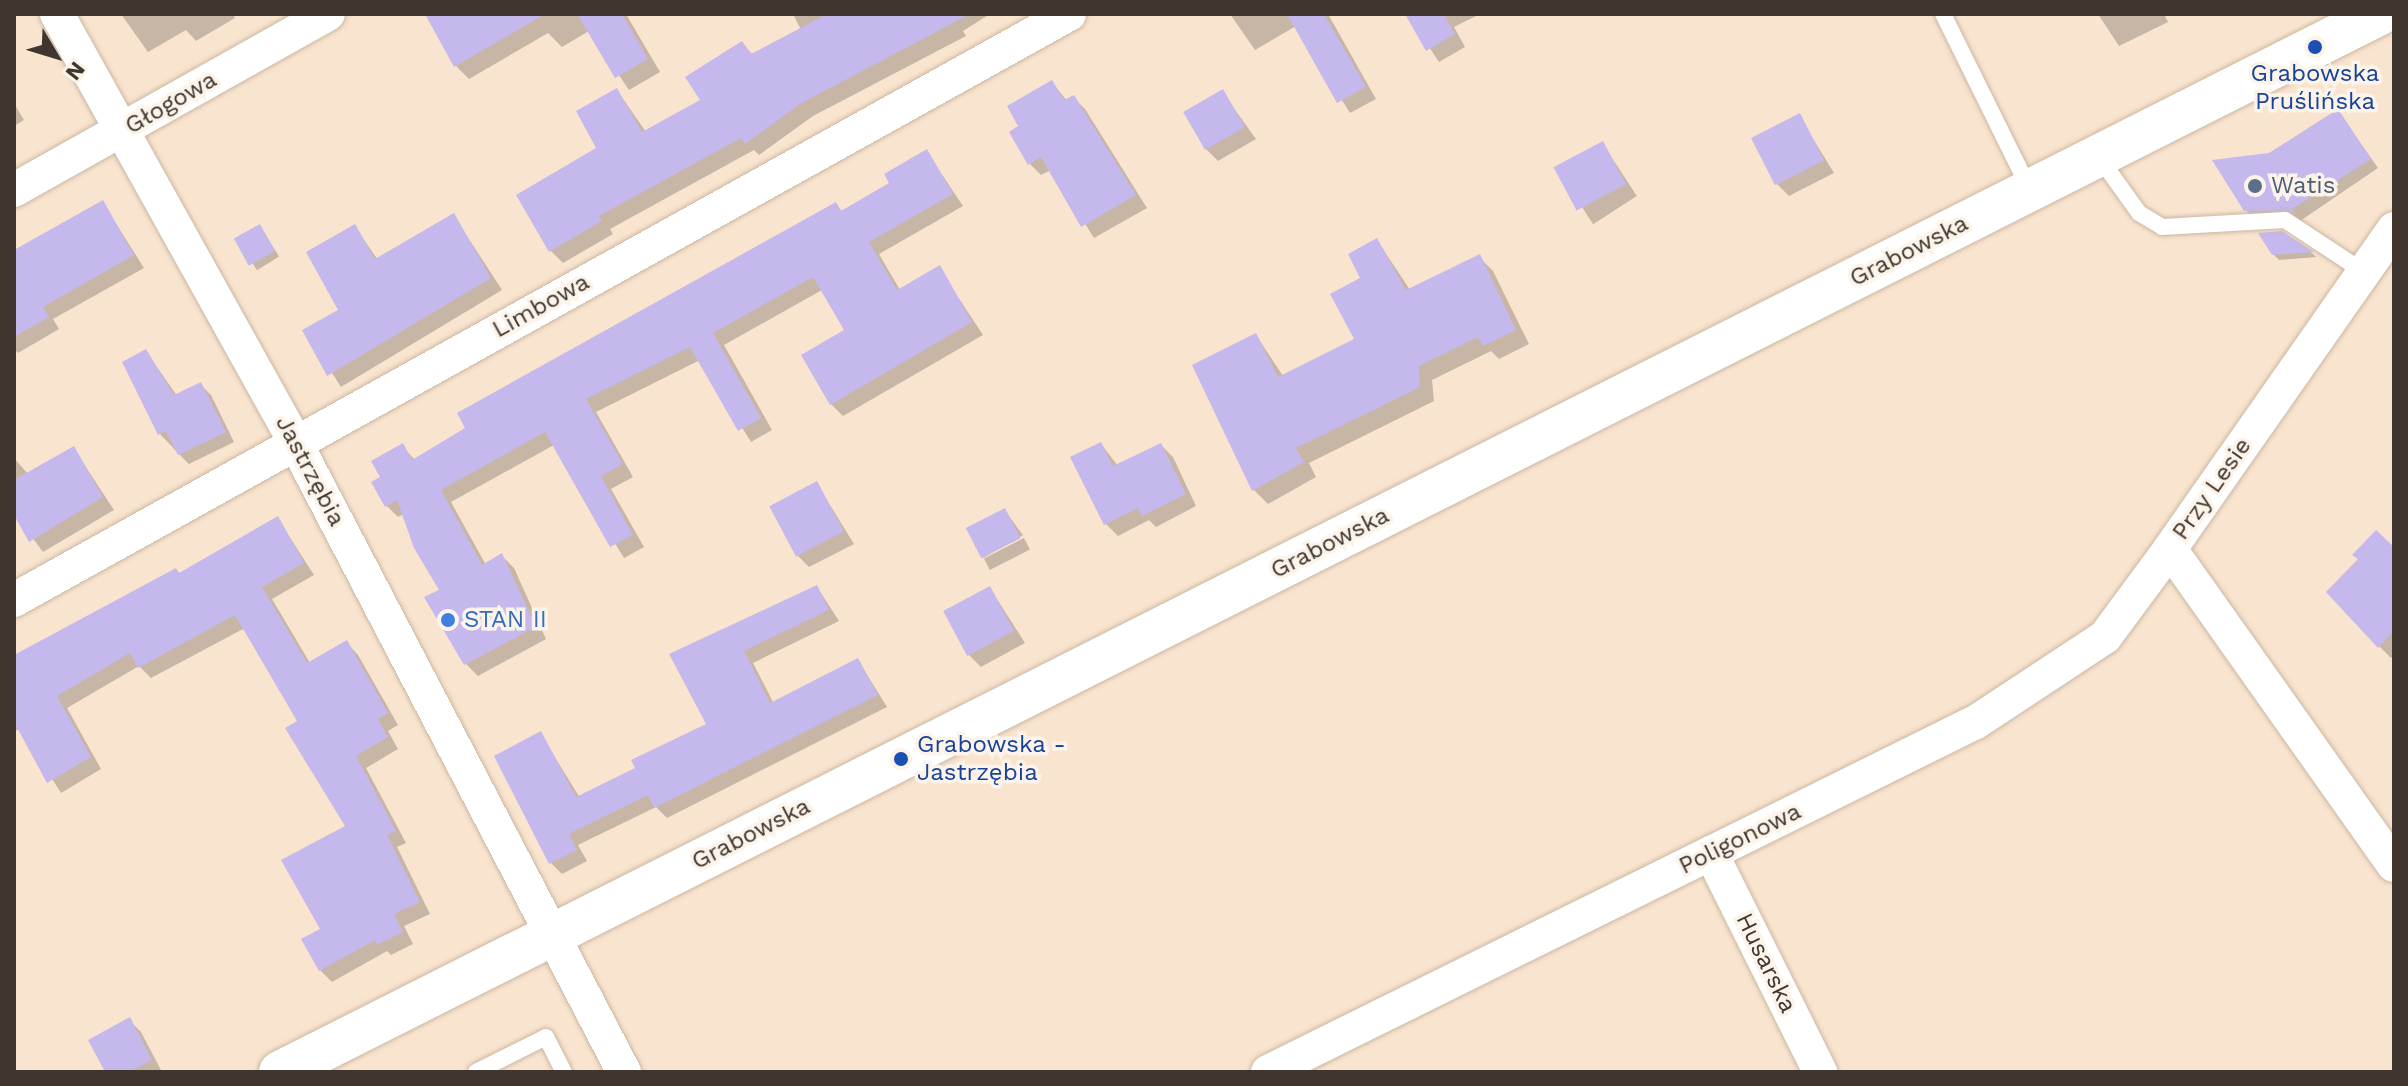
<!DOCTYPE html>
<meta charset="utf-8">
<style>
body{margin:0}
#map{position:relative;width:2408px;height:1086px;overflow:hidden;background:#f9e4cf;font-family:"Work Sans",sans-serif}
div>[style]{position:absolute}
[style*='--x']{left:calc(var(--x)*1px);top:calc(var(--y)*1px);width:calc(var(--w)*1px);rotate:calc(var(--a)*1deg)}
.shadow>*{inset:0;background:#0003;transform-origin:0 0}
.building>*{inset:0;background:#c5b8ec;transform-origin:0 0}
.roads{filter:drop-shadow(0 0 2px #cab7a2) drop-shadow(0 0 2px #cab7a2)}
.service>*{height:16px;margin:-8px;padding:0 8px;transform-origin:8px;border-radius:8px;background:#fff}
.minor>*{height:34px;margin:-17px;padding:0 17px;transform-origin:17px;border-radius:17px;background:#fff}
.tertiary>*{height:42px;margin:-21px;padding:0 21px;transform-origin:21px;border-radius:21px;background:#fff}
.dots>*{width:22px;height:22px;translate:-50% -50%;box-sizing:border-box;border:4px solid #fcf4eb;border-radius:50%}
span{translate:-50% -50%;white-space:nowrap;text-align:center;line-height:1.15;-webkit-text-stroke:7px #fcf4eb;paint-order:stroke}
.transit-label{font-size:24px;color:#164399}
.left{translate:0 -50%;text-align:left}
.street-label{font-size:24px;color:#3f372f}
.service-label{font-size:24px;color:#4e5e75}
.shop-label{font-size:24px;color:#366cbe}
.frame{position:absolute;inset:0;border:16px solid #3f372f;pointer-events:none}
.north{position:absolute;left:16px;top:16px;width:80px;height:80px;-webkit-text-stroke:6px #fcf4eb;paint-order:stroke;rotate:128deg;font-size:22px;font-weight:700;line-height:32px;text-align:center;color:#3f372f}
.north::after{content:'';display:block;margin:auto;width:28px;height:36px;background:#3f372f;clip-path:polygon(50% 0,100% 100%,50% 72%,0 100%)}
</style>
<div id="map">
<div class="shadow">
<i style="clip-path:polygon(121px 14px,233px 14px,235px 18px,196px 41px,186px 30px,148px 52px)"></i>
<i style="clip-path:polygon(443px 14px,626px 14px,660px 72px,629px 90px,589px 31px,562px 47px,548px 33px,469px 79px,456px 66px)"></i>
<i style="clip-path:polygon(793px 14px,990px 14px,963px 31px,966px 36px,813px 116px,759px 155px,754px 150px,610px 229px,613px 234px,563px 263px,550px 250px,599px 149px,617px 90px,646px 132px,703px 101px,742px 43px,753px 55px,801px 30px)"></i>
<i style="clip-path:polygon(1230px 14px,1328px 14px,1376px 99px,1350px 113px,1296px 26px,1255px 50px)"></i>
<i style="clip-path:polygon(1407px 14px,1480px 14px,1454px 27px,1465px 47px,1439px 62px)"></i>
<i style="clip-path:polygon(2098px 14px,2164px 14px,2168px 22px,2119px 46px)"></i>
<i style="clip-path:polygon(1052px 82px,1067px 101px,1073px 97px,1085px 109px,1147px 208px,1094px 238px,1051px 170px,1041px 175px,1029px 163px,1021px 127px)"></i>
<i style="clip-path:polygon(1222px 92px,1256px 139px,1218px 161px,1206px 149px)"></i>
<i style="clip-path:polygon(14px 103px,24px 120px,14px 126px)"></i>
<i style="clip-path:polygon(2338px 111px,2378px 168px,2300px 221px,2255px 219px,2246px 210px,2269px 155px)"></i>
<i style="clip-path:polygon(1799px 116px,1834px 173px,1789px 196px,1777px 184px)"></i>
<i style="left:1603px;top:144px;width:62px;height:52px;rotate:57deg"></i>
<i style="clip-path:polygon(927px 152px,963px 206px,879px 254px,900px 290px,939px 268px,983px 335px,843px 416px,831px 404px,846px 331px,822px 290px,724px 345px,772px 430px,751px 442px,700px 360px,596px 412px,633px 477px,611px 489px,644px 547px,624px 558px,554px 445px,451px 502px,486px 565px,502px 556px,514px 568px,546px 639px,478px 676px,466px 664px,442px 591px,404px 514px,398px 517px,386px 505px,383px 478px,402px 446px,416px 461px,835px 204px,843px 212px,892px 183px)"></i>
<i style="clip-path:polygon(103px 203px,144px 268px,53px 319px,59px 329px,18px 353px,14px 349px,14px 251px)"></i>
<i style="clip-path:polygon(454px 216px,502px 290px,341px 387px,305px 330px,341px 310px,355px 227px,378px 260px)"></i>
<i style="left:260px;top:226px;width:36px;height:26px;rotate:58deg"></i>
<i style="clip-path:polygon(2281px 233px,2313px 254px,2316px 257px,2279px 260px,2273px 254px)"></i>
<i style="clip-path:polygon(1377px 240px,1410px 290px,1479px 257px,1493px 271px,1529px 344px,1499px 359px,1491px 351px,1432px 380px,1434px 401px,1309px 463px,1316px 477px,1268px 504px,1254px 490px,1256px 335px,1283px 376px,1357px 339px,1363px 278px)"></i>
<i style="clip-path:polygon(146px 351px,177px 396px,201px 385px,211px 395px,234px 442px,189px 464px,179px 454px,160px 434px)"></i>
<i style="clip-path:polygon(1101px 444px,1118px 466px,1161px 445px,1173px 457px,1196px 506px,1156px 527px,1149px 520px,1118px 536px,1106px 524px)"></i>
<i style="clip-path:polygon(74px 449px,114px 510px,43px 552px,14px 513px,14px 458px,28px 474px)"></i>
<i style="clip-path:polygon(817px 484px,854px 544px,809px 567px,797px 555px)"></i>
<i style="clip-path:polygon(1005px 511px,1023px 535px,983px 558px,968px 529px)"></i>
<i style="clip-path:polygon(278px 519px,314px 575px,272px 599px,310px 663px,347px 643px,358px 655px,398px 725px,388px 731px,398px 749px,366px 768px,406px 843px,397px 847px,430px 914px,404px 926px,413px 944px,391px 955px,387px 951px,332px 982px,320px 970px,348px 826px,300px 722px,245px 628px,151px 678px,139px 666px,67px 708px,101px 769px,61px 793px,20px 728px,14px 732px,14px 657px,176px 570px,181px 575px)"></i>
<i style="left:1024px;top:538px;width:13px;height:45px;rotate:63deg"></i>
<i style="clip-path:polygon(2394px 550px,2394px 655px,2391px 658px,2379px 646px)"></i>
<i style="clip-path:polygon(817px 587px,839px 621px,753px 663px,774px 704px,858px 660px,887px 707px,667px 818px,656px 807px,578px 845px,587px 861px,562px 874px,551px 863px,540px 733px,580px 798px,637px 769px,709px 724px,672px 655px)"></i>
<i style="clip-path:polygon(990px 588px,1025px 643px,981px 667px,969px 655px)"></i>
<i style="clip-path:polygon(129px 1020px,141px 1032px,162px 1072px,107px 1072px)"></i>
</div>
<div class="building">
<i style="clip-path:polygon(425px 14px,545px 14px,454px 67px)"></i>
<i style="clip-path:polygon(577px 14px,622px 14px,648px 59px,615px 78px)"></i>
<i style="clip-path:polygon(827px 14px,970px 14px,800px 104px,745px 144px,741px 138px,599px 216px,602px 221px,549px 252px,516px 195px,596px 148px,576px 111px,617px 88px,642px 132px,700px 100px,685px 77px,742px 41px,751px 54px)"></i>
<i style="clip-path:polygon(1287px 14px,1324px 14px,1366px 87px,1337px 103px)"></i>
<i style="clip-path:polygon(1405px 14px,1444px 14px,1455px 34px,1426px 51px)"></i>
<i style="clip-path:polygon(1052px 80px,1064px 100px,1074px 95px,1136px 195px,1081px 227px,1041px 157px,1028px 165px,1009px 132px,1018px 126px,1007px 106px)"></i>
<i style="left:1223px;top:89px;width:44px;height:46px;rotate:60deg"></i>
<i style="clip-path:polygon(2338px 109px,2371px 159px,2292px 209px,2295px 213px,2244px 211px,2212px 160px,2269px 153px)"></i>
<i style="left:1800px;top:113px;width:53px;height:55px;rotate:63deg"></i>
<i style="left:1603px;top:141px;width:49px;height:56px;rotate:62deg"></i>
<i style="clip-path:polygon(927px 149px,953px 194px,869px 242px,897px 290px,940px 265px,972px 322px,830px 405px,801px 355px,844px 330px,813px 277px,713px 333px,761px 418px,738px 431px,690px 347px,586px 399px,623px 464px,601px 476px,633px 535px,610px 547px,545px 432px,441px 490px,482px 565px,502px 553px,536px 627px,464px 665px,424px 597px,439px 590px,414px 548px,397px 500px,385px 507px,371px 482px,380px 477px,371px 461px,403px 443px,412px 460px,465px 428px,457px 413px,836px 202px,841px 211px,889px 183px,884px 174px)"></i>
<i style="clip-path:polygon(103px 200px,134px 255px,43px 307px,49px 317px,14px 337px,14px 250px)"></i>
<i style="clip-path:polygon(454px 213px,491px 278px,327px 376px,302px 330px,338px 310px,306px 252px,355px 224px,375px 259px)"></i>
<i style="left:260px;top:224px;width:31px;height:30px;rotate:61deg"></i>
<i style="clip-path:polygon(2282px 231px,2314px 252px,2272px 255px,2258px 233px)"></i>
<i style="clip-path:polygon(1377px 238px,1406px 290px,1480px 254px,1516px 330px,1483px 346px,1478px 337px,1419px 366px,1420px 387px,1296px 448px,1304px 462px,1252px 491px,1192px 365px,1256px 333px,1278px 377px,1354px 339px,1330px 294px,1360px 278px,1348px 254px)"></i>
<i style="clip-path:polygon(146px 349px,174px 395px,201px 382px,226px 432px,178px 455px,166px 431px,158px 435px,122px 362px)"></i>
<i style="clip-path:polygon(1101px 442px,1113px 466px,1161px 443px,1186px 494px,1142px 516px,1138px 508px,1104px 525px,1070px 457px)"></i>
<i style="clip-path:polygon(74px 446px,103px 497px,29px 542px,14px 515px,14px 480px)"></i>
<i style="left:817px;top:481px;width:57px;height:54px;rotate:62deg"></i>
<i style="left:1005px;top:508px;width:34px;height:44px;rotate:63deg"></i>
<i style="clip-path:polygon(278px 516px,304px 563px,262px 587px,307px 663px,347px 640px,388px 713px,378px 719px,388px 737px,356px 756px,396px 831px,387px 835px,420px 902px,394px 914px,403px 932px,377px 945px,375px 940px,319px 971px,301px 939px,320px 929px,281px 860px,345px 826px,285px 728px,297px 721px,235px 615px,138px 668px,130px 653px,57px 696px,91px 757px,47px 783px,14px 722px,14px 655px,176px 568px,179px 573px)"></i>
<i style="clip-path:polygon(2376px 530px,2394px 547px,2394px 631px,2378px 648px,2326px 592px,2358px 559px,2352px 555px)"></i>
<i style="clip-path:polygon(817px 585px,829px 610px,744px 651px,770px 703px,858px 658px,878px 695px,654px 808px,648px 795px,569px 834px,577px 850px,549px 864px,494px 756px,541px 731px,576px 797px,635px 768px,631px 760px,706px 724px,669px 654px)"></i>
<i style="left:990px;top:586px;width:51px;height:53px;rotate:62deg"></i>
<i style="clip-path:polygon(130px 1017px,152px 1060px,129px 1072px,105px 1072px,88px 1040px)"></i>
</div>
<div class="roads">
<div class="service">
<i style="--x:1943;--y:14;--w:194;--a:63.7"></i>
<i style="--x:2099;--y:157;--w:69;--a:54.5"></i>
<i style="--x:2139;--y:213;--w:27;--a:31"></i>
<i style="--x:2162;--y:227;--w:123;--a:-3.3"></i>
<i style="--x:2285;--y:220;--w:95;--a:33.4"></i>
<i style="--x:476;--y:1072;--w:78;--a:-26.6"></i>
<i style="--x:546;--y:1037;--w:39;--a:63"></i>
</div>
<div class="minor">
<i style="--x:57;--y:14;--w:490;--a:60.9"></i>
<i style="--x:295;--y:442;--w:711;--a:62.43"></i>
<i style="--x:14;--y:190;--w:360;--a:-29.3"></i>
<i style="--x:2394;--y:229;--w:391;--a:125"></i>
<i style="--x:2170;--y:549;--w:387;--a:54.7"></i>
<i style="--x:14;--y:600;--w:1207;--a:-29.05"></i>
<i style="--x:1711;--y:853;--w:245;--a:63.5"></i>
<i style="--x:1268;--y:1072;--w:790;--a:-26.31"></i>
<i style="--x:1976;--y:722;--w:154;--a:-33.4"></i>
<i style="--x:2105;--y:637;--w:109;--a:-53.5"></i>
</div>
<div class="tertiary">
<i style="--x:280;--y:1072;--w:2351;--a:-26.74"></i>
</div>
</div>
<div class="dots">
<i style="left:2315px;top:47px;background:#1a4fb4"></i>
<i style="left:2255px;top:186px;background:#5c6f8a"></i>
<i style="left:448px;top:620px;background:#3f7fe0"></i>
<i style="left:901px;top:759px;background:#1a4fb4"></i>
</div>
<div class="transit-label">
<span style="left:2315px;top:88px">Grabowska<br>Pruślińska</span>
<span class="left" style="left:917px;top:759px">Grabowska -<br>Jastrzębia</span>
</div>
<div class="street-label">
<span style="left:171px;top:103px;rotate:-30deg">Głogowa</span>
<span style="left:1909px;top:251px;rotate:-27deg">Grabowska</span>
<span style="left:541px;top:306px;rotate:-29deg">Limbowa</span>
<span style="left:310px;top:471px;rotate:62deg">Jastrzębia</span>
<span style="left:2212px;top:489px;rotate:-55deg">Przy Lesie</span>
<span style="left:1330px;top:543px;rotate:-27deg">Grabowska</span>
<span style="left:751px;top:834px;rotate:-27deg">Grabowska</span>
<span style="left:1740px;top:839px;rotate:-26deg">Poligonowa</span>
<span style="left:1766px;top:963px;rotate:64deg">Husarska</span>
</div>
<div class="service-label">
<span class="left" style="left:2271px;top:186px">Watis</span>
</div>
<div class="shop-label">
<span class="left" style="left:464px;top:620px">STAN II</span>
</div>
<div class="frame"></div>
<div class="north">N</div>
</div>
